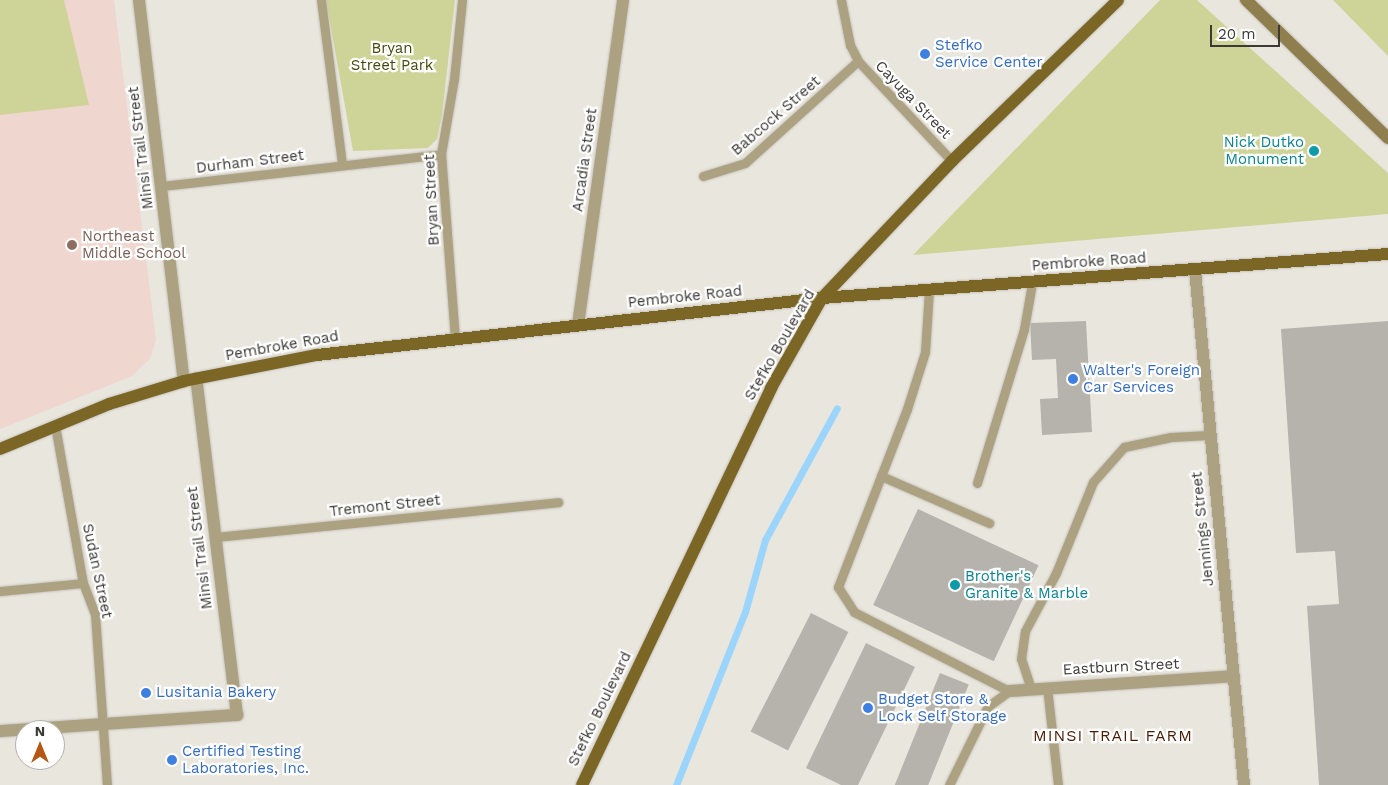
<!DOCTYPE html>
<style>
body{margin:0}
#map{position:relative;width:1388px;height:785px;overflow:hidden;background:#e9e6de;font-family:"Work Sans",sans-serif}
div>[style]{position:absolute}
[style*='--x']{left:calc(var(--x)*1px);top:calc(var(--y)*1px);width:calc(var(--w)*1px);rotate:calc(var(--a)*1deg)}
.education>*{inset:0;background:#efd6cf}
.green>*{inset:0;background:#ced498}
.stream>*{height:7px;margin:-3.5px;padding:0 3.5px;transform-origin:3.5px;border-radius:3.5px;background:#9bd4fc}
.building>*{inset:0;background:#b5b3ab;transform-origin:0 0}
.roads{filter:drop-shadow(0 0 1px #c6c4bd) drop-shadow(0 0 1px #c6c4bd)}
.lane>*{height:9px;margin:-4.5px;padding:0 4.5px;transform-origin:4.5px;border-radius:4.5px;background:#aca181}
.street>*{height:12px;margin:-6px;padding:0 6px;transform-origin:6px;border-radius:6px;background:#aca181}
.secondary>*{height:12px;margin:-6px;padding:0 6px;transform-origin:6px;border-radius:6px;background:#8f7f4f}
.primary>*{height:12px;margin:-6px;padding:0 6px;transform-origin:6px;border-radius:6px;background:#7b6626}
.dots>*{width:14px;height:14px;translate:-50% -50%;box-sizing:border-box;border:2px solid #fff;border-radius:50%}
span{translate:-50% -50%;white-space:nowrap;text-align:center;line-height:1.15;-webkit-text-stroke:4.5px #fff;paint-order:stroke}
.shop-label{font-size:15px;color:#366cbe}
.left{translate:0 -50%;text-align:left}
.park-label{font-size:15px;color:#474a0f}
.street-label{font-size:15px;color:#3b3a37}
.culture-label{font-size:15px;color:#0d838f}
.right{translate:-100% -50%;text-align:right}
.education-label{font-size:15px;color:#785e54}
.neighbourhood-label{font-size:16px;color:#481a00;letter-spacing:1px}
.north{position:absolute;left:15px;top:720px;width:50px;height:50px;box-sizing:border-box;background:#fff;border:1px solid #b1b0af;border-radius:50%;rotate:0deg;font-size:14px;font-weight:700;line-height:20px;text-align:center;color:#3b3a37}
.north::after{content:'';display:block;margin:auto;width:18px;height:22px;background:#b65613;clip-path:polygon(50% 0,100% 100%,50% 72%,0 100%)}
.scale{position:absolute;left:1210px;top:25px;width:70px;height:22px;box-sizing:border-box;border:2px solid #3b3a37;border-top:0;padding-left:6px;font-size:15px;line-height:18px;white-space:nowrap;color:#3b3a37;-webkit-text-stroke:4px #fff;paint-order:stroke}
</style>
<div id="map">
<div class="education">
<i style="clip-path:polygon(0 0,114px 0,156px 340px,150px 359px,132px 376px,0 429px)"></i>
</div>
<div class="green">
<i style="clip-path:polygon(0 0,64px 0,89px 105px,0 115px)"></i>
<i style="clip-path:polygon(326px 0,455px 0,442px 115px,437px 139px,428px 148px,353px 151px)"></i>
<i style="clip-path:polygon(1160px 0,1197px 0,1388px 173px,1388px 214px,913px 255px)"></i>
<i style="clip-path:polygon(1333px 0,1388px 0,1388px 56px)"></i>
</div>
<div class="stream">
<i style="--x:676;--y:785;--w:186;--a:-68.3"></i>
<i style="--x:745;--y:612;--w:75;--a:-74.5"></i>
<i style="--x:765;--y:540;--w:150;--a:-61.4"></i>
</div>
<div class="building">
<i style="clip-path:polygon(1086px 321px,1092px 432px,1042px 435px,1040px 399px,1058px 398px,1056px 359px,1032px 360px,1030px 323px)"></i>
<i style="clip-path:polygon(1388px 321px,1388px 785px,1319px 785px,1307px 606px,1339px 604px,1335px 551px,1296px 553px,1281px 329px)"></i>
<i style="left:918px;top:509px;width:133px;height:106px;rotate:25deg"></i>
<i style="left:811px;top:613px;width:42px;height:133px;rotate:27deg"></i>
<i style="clip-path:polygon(866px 643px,915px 667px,858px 785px,841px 785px,806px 768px)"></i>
<i style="left:940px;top:673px;width:31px;height:122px;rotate:22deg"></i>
</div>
<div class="roads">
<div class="lane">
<i style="--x:321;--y:0;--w:166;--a:82.7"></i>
<i style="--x:841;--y:0;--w:46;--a:78.7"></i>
<i style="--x:850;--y:45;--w:18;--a:63"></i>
<i style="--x:858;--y:61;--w:137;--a:46.8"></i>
<i style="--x:703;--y:176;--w:44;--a:-17.2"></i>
<i style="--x:745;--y:163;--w:152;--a:-42.1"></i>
<i style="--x:162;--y:186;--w:281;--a:-6.5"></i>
<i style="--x:929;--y:290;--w:62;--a:93.7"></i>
<i style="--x:925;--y:352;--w:60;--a:107.5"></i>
<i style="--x:907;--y:409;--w:191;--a:111.2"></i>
<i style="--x:838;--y:587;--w:30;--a:57"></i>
<i style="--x:854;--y:612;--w:174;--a:27"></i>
<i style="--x:1009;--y:691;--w:26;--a:144"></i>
<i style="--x:988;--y:706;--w:88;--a:116.3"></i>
<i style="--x:455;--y:339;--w:186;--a:-94.3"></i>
<i style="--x:441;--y:154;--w:76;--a:-80.2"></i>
<i style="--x:454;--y:79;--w:79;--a:-84.2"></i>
<i style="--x:55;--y:425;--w:160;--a:80"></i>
<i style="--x:83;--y:583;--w:33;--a:69"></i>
<i style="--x:95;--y:614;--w:171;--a:86"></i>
<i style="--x:881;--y:476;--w:118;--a:23.5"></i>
<i style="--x:977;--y:483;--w:161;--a:-73"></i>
<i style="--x:1024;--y:329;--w:47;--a:-80.1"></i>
<i style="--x:215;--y:537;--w:345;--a:-5.8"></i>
<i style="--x:0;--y:591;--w:83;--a:-5.5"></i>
<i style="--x:1047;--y:687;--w:99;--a:83.6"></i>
<i style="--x:1031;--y:689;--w:32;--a:-108"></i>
<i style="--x:1021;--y:659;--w:28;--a:-82"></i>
<i style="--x:1025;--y:631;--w:66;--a:-61.9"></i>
<i style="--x:1056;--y:573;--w:98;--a:-67.9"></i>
<i style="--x:1093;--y:482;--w:47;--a:-48.5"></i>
<i style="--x:1124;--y:447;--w:48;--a:-12"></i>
<i style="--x:1171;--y:437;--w:38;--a:-3"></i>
</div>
<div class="street">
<i style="--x:139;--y:0;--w:384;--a:83.3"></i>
<i style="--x:1195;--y:270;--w:517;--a:84.56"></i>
<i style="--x:578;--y:325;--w:328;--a:-82.1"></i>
<i style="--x:1009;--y:691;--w:225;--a:-3.8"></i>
<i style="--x:0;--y:731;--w:238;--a:-3.9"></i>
<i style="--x:237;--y:715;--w:339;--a:-96.9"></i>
</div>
<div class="secondary">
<i style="--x:1246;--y:0;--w:198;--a:44.2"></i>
</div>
<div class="primary">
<i style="--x:0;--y:449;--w:118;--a:-22.4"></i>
<i style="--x:109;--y:404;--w:78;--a:-17"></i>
<i style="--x:184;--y:381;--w:136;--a:-11.1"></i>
<i style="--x:317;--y:355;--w:508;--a:-6.44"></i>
<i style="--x:822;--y:298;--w:568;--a:-4.45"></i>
<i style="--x:582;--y:785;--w:440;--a:-64.5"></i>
<i style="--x:771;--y:388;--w:103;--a:-60.5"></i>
<i style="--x:822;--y:298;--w:189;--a:-46.5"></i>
<i style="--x:952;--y:161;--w:231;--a:-44.1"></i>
</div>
</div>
<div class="dots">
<i style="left:925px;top:54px;background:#3f7fe0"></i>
<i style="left:1314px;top:151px;background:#0f9aa8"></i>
<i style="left:72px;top:245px;background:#8d6e63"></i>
<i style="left:1073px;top:379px;background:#3f7fe0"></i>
<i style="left:955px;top:585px;background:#0f9aa8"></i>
<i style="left:146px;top:693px;background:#3f7fe0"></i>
<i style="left:868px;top:708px;background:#3f7fe0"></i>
<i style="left:172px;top:760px;background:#3f7fe0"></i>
</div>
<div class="shop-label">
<span class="left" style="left:935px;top:54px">Stefko<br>Service Center</span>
<span class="left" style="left:1083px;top:379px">Walter's Foreign<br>Car Services</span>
<span class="left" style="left:156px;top:693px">Lusitania Bakery</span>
<span class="left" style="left:878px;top:708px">Budget Store &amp;<br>Lock Self Storage</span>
<span class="left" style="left:182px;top:760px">Certified Testing<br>Laboratories, Inc.</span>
</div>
<div class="park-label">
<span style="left:392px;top:57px">Bryan<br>Street Park</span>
</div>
<div class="street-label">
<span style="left:913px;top:100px;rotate:46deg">Cayuga Street</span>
<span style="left:776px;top:116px;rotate:-41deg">Babcock Street</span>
<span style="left:141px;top:148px;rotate:-97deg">Minsi Trail Street</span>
<span style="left:585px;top:160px;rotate:-82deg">Arcadia Street</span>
<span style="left:250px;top:162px;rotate:-7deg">Durham Street</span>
<span style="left:432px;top:200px;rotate:-93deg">Bryan Street</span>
<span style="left:1089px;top:262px;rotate:-4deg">Pembroke Road</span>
<span style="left:685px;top:297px;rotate:-6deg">Pembroke Road</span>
<span style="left:780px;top:345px;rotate:-60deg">Stefko Boulevard</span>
<span style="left:282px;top:346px;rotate:-10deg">Pembroke Road</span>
<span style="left:385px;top:506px;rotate:-6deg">Tremont Street</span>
<span style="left:1203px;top:529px;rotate:-96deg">Jennings Street</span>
<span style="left:200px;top:548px;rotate:-97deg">Minsi Trail Street</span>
<span style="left:97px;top:571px;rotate:78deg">Sudan Street</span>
<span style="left:1121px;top:667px;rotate:-3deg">Eastburn Street</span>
<span style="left:600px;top:709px;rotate:-64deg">Stefko Boulevard</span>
</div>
<div class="culture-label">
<span class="right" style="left:1304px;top:151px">Nick Dutko<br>Monument</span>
<span class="left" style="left:965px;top:585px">Brother's<br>Granite &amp; Marble</span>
</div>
<div class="education-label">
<span class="left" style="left:82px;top:245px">Northeast<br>Middle School</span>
</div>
<div class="neighbourhood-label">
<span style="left:1113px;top:736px">MINSI TRAIL FARM</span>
</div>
<div class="north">N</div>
<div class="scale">20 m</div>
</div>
